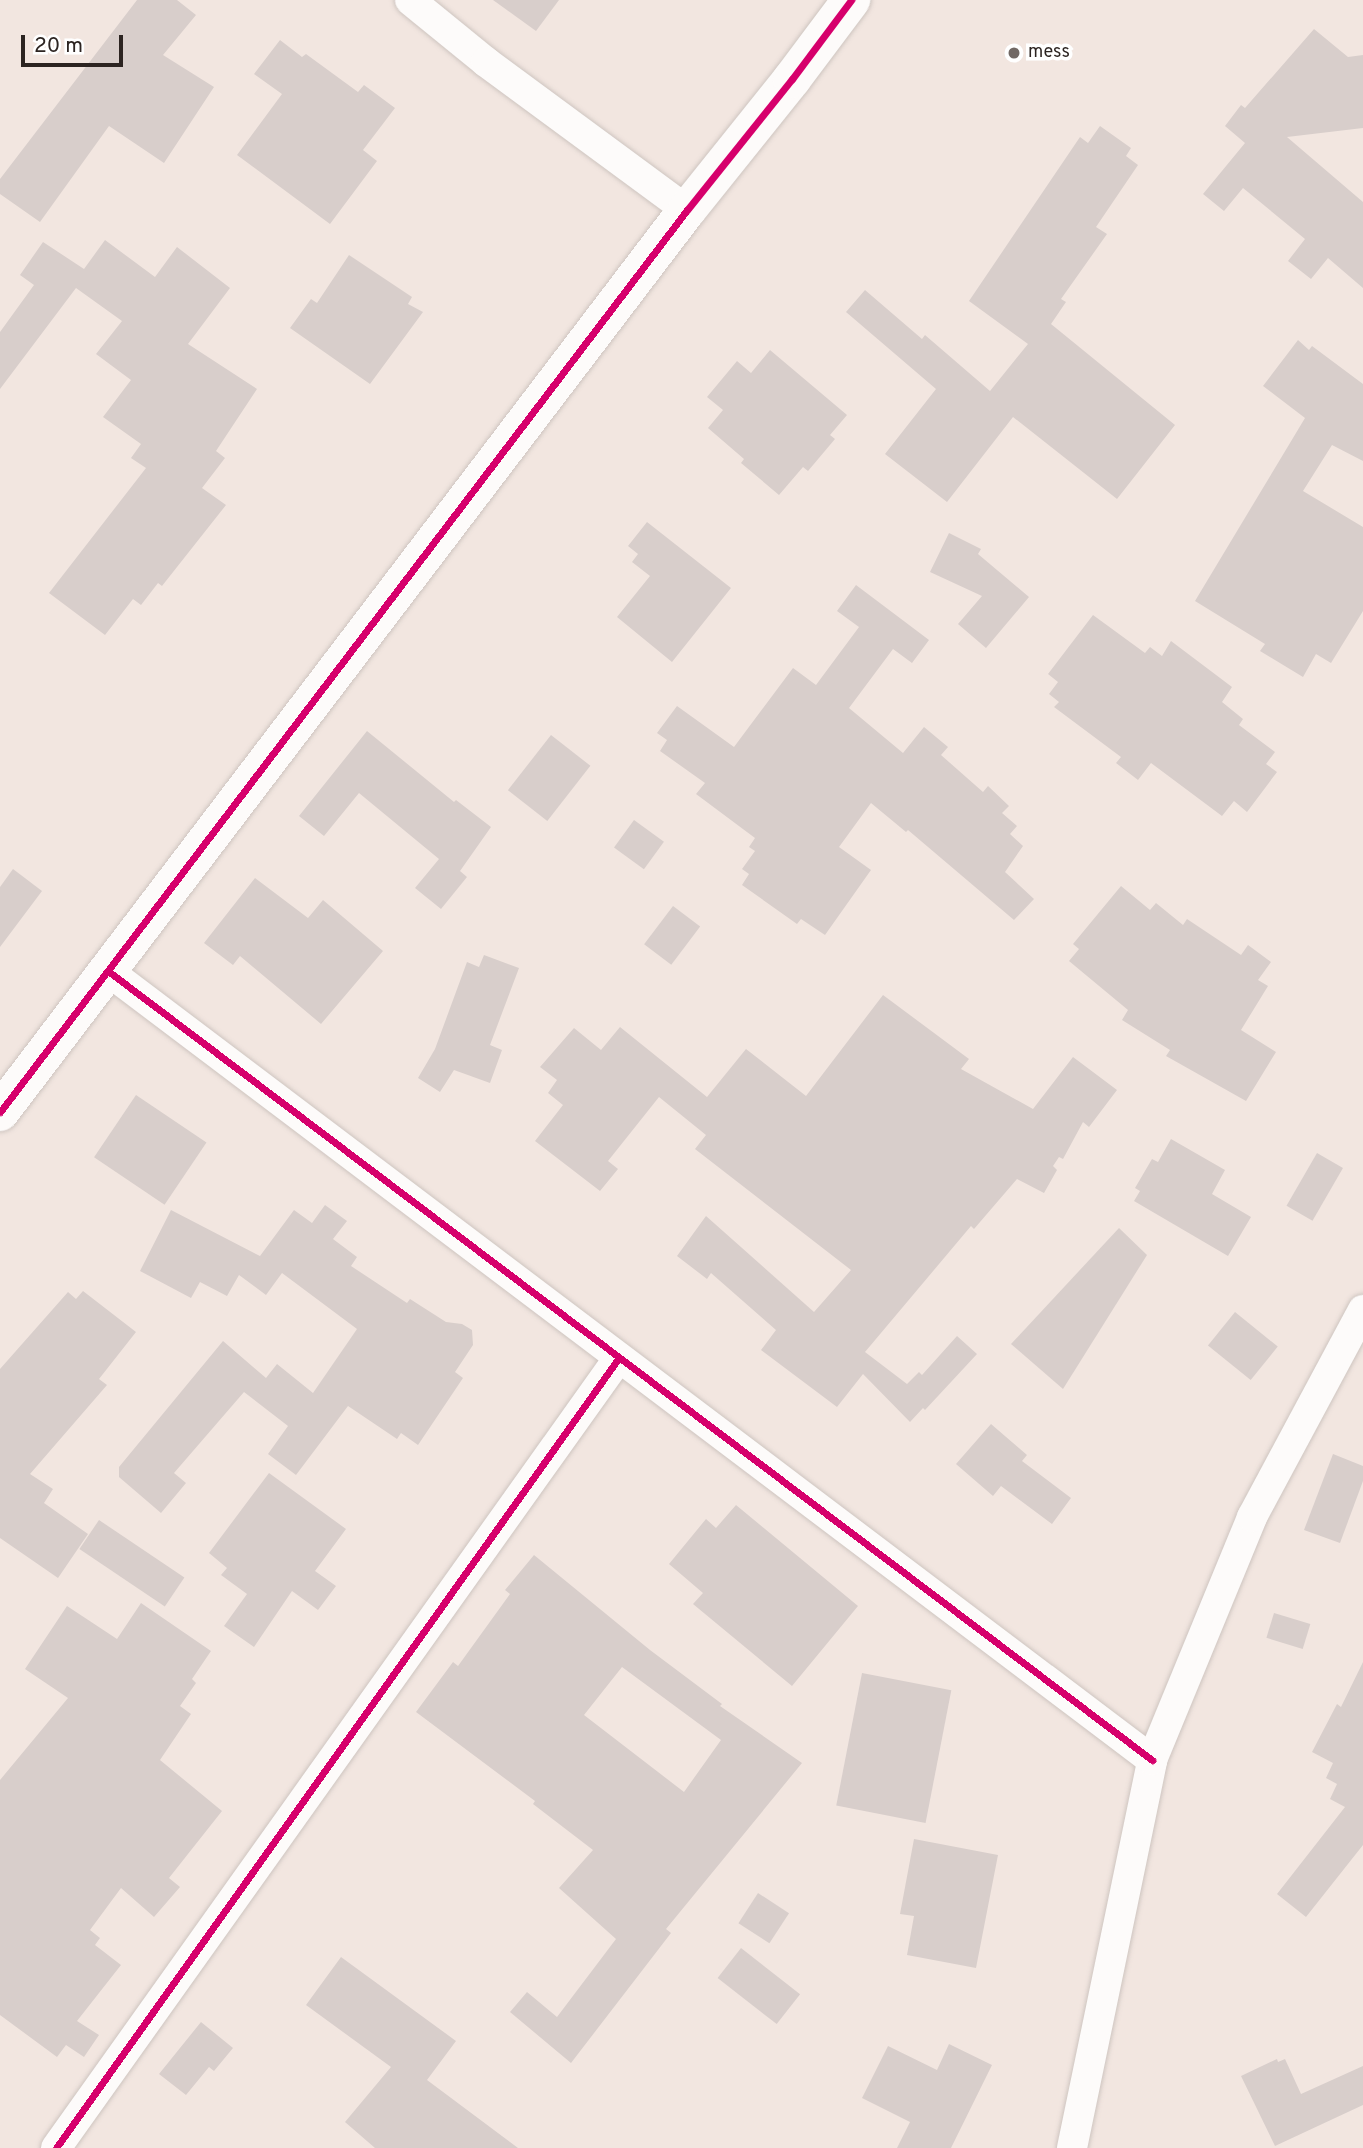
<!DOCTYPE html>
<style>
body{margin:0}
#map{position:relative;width:1363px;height:2148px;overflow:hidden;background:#f2e6e0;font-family:Overpass,sans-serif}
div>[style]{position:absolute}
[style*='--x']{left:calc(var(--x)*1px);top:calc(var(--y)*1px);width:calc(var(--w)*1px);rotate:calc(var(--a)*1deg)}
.building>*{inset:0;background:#d8cecb;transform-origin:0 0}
.roads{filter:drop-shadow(0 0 2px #cec5c0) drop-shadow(0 0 2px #cec5c0)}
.street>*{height:30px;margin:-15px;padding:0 15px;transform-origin:15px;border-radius:15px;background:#fdfbfa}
.secondary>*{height:38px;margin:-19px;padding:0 19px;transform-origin:19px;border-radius:19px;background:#fdfbfa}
.cycleway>*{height:7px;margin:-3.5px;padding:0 3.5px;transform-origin:3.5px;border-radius:3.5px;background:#d6006c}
.dots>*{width:19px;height:19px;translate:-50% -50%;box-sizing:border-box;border:4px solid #fff;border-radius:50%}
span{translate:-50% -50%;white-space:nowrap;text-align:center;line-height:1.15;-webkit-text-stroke:7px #fff;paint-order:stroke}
.poi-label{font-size:18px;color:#2c2421}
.left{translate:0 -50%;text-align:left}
.scale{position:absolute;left:21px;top:35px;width:102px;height:32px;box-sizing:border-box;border:4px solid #2c2421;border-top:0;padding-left:9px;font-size:21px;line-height:24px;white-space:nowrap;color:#2c2421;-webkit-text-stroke:5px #fff;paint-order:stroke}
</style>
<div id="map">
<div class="building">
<i style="clip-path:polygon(137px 0,177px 0,196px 15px,163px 55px,214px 87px,164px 163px,109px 126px,40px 222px,0 194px,0 179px)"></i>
<i style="clip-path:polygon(493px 0,559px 0,536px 31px)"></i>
<i style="clip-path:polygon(1314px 29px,1348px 57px,1363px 55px,1363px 128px,1287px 137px,1363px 202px,1363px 288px,1328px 258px,1311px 279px,1288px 261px,1305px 239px,1243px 188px,1224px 211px,1203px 194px,1245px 143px,1225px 126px,1241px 105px,1245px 108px)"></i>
<i style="clip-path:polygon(280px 40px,302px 57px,306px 54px,358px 92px,364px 85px,395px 108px,363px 150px,377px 161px,330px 224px,237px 155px,282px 94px,254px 74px)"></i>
<i style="clip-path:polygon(1100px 126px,1131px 148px,1126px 156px,1138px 165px,1096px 227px,1107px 234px,1061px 299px,1066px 302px,1051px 324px,1175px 425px,1117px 499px,1013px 417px,947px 502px,885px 454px,936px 389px,846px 312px,865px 290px,922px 339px,925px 335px,990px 391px,1028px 344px,969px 301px,1080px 137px,1088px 143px)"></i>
<i style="clip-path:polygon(105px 240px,155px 277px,177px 247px,230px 288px,188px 344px,257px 389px,216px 451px,225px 458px,202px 488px,226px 505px,162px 586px,158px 583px,141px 605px,133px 599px,105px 635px,49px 593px,146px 468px,131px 458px,141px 444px,103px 417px,131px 380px,96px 354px,122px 321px,76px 288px,0 389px,0 332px,34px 285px,20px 275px,43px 242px,84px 269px)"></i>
<i style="clip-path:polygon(349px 255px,412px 297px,408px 304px,423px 312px,370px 384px,290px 328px,311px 299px,317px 303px)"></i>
<i style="clip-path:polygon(1298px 340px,1309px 350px,1312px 346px,1363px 384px,1363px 461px,1332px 445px,1303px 491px,1363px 527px,1363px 611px,1331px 663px,1316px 654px,1303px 677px,1260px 651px,1265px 644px,1195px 601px,1305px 418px,1263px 386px)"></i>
<i style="clip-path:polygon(770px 350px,847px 415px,830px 435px,835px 439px,808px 471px,803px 467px,779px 495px,741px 463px,744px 459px,708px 428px,723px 410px,707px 397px,737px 361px,751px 373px)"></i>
<i style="clip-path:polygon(647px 522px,731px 588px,672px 662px,617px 617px,650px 576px,632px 562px,638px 554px,628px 546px)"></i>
<i style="clip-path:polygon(949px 533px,981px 549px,978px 554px,1029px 597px,986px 648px,958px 624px,982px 596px,930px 572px)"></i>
<i style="clip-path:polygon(856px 585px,929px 640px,912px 663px,893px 649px,849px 708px,903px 753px,924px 727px,948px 747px,941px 755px,983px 792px,988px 786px,1009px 806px,1002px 813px,1017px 826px,1010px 834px,1023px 846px,1005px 872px,1034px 899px,1014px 920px,908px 830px,906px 832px,871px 803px,839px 847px,871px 870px,825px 935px,801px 919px,797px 924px,742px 885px,749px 874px,742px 869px,755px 851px,749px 847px,755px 838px,696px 794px,705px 783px,660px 751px,667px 740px,657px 733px,677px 706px,734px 747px,793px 668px,816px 685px,859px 627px,837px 611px)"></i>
<i style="clip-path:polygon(1093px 615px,1145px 653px,1150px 647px,1162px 656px,1171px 641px,1232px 687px,1222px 702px,1243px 719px,1239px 725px,1275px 752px,1266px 764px,1277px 772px,1247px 812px,1234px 801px,1222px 816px,1151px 763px,1138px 780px,1116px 763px,1121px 757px,1054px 707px,1059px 702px,1049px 694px,1058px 682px,1048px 674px)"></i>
<i style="clip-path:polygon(367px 731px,454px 802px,456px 800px,491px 827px,460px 871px,467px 877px,441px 909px,415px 888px,439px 859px,359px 793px,324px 836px,299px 816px)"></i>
<i style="left:551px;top:735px;width:50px;height:70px;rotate:38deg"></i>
<i style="left:634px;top:820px;width:37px;height:34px;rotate:36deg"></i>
<i style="clip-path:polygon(13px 869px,42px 891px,0 947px,0 887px)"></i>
<i style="clip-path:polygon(255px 878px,308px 918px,323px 900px,383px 951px,321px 1024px,240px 956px,233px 965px,204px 943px)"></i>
<i style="clip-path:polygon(1121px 886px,1150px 910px,1156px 903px,1183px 925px,1187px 919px,1241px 955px,1248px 945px,1271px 962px,1258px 980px,1268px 986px,1241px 1030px,1276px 1052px,1246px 1101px,1166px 1056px,1170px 1050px,1122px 1020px,1128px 1010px,1069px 961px,1079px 949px,1073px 944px)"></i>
<i style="left:673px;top:906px;width:34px;height:48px;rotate:37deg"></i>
<i style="clip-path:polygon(484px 955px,519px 968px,490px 1045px,502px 1050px,490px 1083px,454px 1070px,440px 1092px,418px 1078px,435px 1049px,467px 962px,479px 967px)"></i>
<i style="clip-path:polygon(883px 995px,969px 1059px,961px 1069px,1033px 1109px,1073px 1057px,1117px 1090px,1089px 1127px,1083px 1122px,1063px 1159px,1059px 1157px,1053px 1166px,1057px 1170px,1044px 1193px,1017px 1179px,974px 1229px,971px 1226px,865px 1352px,907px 1384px,919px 1372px,922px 1375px,957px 1336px,977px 1354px,925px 1410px,923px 1408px,910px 1422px,863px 1374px,837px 1407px,761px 1350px,776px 1330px,711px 1273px,707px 1279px,677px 1256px,706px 1216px,814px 1312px,851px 1270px,695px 1149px,706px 1135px,659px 1097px,608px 1161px,618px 1169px,600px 1191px,535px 1141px,563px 1105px,548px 1093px,557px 1080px,540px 1067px,574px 1028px,601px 1050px,620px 1027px,707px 1097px,746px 1049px,806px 1096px)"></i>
<i style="left:136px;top:1095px;width:85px;height:75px;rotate:34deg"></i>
<i style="clip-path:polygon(1171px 1139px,1225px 1170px,1212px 1194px,1251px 1217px,1228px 1256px,1134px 1201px,1140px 1191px,1135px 1188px,1152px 1159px,1158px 1162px)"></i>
<i style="left:1317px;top:1153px;width:30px;height:61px;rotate:30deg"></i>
<i style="clip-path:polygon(325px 1205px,347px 1221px,333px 1239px,357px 1257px,351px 1266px,407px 1303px,410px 1299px,446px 1322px,462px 1324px,472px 1330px,473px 1345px,455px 1372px,463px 1378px,418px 1445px,401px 1433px,397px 1439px,348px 1406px,296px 1475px,268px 1454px,288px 1426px,244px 1392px,174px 1473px,186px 1483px,161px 1513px,119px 1477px,119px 1467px,223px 1341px,266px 1378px,277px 1364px,313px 1393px,357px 1329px,282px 1273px,266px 1295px,239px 1275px,227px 1296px,200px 1282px,191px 1298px,140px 1271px,171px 1210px,260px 1256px,294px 1210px,312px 1223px)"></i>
<i style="clip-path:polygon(1119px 1228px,1147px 1255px,1063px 1389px,1011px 1344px)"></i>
<i style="clip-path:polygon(83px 1291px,136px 1332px,99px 1379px,107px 1385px,30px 1474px,53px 1489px,44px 1503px,88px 1534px,58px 1578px,0 1538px,0 1369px,68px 1292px,76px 1299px)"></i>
<i style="left:1235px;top:1312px;width:55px;height:43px;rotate:39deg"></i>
<i style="clip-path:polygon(991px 1424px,1027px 1455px,1022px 1461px,1071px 1498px,1052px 1524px,1001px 1486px,993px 1496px,956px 1464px)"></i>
<i style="clip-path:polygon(1333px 1454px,1363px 1466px,1363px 1481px,1340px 1543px,1304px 1530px)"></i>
<i style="clip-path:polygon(269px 1473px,346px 1529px,315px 1571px,336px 1586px,318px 1610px,292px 1591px,254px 1647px,224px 1626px,247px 1594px,221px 1575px,227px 1568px,209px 1553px)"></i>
<i style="clip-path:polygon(736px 1505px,858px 1606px,792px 1686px,693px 1604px,703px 1593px,669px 1564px,706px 1519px,716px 1528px)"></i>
<i style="left:99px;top:1520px;width:103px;height:35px;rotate:34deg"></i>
<i style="clip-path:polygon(evenodd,534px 1555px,650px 1650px,722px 1704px,720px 1706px,802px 1763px,666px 1929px,671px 1933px,571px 2063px,510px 2012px,527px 1992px,557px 2017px,616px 1939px,559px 1888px,593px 1850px,533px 1804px,535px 1801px,416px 1712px,453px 1662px,458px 1666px,510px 1594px,505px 1590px,534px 1555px,622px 1667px,721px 1740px,684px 1792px,584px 1715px,622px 1667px)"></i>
<i style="clip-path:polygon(141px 1603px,211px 1651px,192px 1679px,196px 1683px,180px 1706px,191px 1714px,160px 1760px,222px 1811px,169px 1878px,180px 1887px,154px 1917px,121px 1888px,90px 1930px,100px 1938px,95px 1945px,121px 1965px,77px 2021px,99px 2035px,84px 2057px,66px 2045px,57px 2057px,0 2015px,0 1780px,68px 1698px,25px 1669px,67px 1606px,117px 1639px)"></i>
<i style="left:1274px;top:1613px;width:38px;height:26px;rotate:17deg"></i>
<i style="clip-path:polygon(1363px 1662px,1363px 1845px,1306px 1917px,1277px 1894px,1345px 1807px,1330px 1799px,1337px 1784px,1326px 1778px,1333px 1763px,1312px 1752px,1337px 1704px,1341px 1707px)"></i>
<i style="left:862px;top:1673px;width:91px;height:135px;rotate:11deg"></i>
<i style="clip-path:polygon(914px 1839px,998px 1855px,976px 1968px,907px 1955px,914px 1916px,900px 1914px)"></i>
<i style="left:758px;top:1893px;width:37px;height:36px;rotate:33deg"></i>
<i style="left:741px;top:1948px;width:75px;height:38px;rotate:38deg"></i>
<i style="clip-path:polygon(341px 1957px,456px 2041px,427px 2080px,518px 2148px,375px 2148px,345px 2122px,391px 2067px,306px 2005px)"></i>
<i style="clip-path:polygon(201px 2022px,233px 2048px,214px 2071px,209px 2067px,186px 2095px,159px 2074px)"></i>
<i style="clip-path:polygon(949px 2044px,992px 2065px,951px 2148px,897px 2148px,910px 2122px,862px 2098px,888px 2046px,937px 2070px)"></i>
<i style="clip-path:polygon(1277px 2059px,1278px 2062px,1285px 2059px,1301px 2094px,1363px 2066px,1363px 2105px,1275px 2146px,1241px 2076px)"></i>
</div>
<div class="roads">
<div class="street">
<i style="--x:410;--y:0;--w:98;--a:39.2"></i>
<i style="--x:486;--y:62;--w:250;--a:36.4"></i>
<i style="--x:108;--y:971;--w:1309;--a:37.08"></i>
<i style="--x:56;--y:2148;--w:969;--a:-54.54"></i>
<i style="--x:1072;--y:2148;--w:396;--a:-78.3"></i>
<i style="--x:1152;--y:1760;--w:263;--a:-67.6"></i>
<i style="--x:1252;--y:1517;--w:235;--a:-61.8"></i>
</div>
<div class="secondary">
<i style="--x:0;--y:1112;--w:1134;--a:-52.71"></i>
<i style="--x:687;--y:210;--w:168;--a:-51.3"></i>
<i style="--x:792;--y:79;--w:99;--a:-53.2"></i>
</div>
</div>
<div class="cycleway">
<i style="--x:108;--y:971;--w:1309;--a:37.08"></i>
<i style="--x:0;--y:1112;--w:1134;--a:-52.71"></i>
<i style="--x:687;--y:210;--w:168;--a:-51.3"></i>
<i style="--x:792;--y:79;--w:99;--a:-53.2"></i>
<i style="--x:56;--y:2148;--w:969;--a:-54.54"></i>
</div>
<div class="dots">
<i style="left:1014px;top:53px;background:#716864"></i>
</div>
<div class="poi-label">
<span class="left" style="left:1028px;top:53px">mess</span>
</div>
<div class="scale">20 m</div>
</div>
